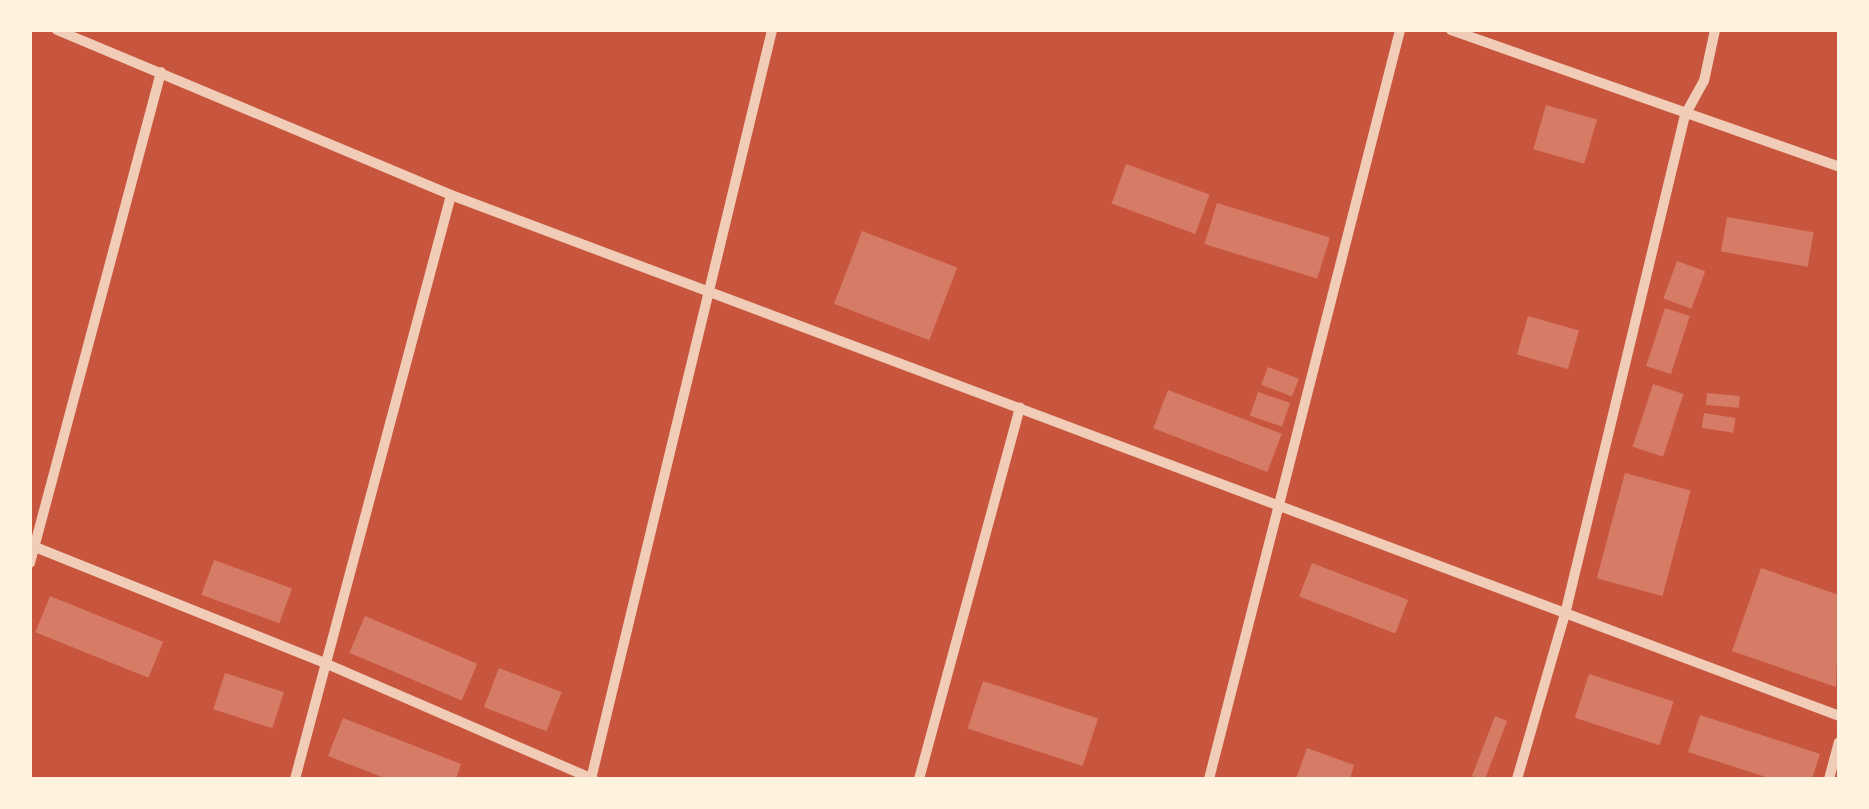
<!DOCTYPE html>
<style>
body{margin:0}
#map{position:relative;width:1869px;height:809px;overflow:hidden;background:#c8553d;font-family:"Source Sans 3",sans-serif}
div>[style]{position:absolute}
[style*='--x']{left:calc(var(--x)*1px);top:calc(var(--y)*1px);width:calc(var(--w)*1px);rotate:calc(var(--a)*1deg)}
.building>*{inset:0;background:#d67c66;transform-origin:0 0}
.minor>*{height:10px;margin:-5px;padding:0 5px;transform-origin:5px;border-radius:5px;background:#f1ccb7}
span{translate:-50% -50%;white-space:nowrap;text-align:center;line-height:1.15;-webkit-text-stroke:8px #fff3e0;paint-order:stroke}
.frame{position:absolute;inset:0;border:32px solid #fff3e0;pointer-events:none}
</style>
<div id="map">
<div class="building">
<i style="left:1546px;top:105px;width:53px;height:46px;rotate:16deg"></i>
<i style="left:1126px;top:164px;width:89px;height:42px;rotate:20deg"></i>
<i style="left:1217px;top:203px;width:118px;height:43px;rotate:17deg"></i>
<i style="left:1727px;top:217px;width:88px;height:35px;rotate:10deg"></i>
<i style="left:862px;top:231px;width:102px;height:78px;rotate:21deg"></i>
<i style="left:1677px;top:261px;width:30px;height:40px;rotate:20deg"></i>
<i style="left:1665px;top:308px;width:26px;height:61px;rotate:18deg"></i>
<i style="left:1528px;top:316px;width:53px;height:40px;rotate:16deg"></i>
<i style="left:1268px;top:367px;width:33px;height:19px;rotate:21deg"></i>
<i style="left:1653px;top:384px;width:32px;height:66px;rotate:18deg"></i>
<i style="left:1168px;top:390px;width:122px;height:41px;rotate:21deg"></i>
<i style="left:1258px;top:392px;width:34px;height:25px;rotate:19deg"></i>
<i style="left:1707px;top:393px;width:33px;height:12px;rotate:5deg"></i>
<i style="left:1704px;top:413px;width:32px;height:15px;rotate:9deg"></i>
<i style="left:1625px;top:473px;width:68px;height:109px;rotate:15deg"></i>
<i style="left:214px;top:560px;width:83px;height:37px;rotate:20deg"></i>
<i style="left:1312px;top:563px;width:103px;height:36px;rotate:21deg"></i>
<i style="clip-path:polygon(1761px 568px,1839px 595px,1836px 687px,1732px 651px)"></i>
<i style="left:50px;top:596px;width:122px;height:39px;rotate:22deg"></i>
<i style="left:365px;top:616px;width:122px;height:40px;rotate:23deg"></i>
<i style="left:499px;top:668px;width:67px;height:42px;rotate:21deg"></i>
<i style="left:225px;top:673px;width:62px;height:38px;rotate:18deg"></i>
<i style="left:1589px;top:674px;width:89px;height:46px;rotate:18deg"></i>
<i style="left:983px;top:681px;width:121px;height:50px;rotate:18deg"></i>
<i style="clip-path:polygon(1700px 715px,1820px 754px,1812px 779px,1772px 779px,1688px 752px)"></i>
<i style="clip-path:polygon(1495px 716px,1507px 721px,1485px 779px,1480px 779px,1472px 776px)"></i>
<i style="clip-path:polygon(343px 718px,461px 764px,456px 779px,387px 779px,328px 756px)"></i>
<i style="clip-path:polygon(1307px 748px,1354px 765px,1350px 779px,1296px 779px)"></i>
</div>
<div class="minor">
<i style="--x:57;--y:30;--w:427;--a:22.7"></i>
<i style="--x:451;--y:195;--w:1483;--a:20.57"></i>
<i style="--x:1451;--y:30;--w:411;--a:19.4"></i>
<i style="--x:30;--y:545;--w:320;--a:21.8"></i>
<i style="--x:327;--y:664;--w:290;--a:23.4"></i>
<i style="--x:30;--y:563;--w:508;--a:-75.06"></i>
<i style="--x:295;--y:779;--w:604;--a:-75.04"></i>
<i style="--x:591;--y:779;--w:771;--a:-76.41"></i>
<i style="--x:919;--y:779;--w:385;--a:-74.8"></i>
<i style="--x:1209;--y:779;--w:773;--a:-75.69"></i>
<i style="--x:1517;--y:779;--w:176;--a:-73.8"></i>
<i style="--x:1566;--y:610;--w:509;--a:-76.48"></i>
<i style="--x:1685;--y:115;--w:39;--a:-61"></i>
<i style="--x:1704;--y:81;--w:52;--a:-77.8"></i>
<i style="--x:1829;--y:779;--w:38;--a:-75"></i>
</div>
<div class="frame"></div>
</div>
